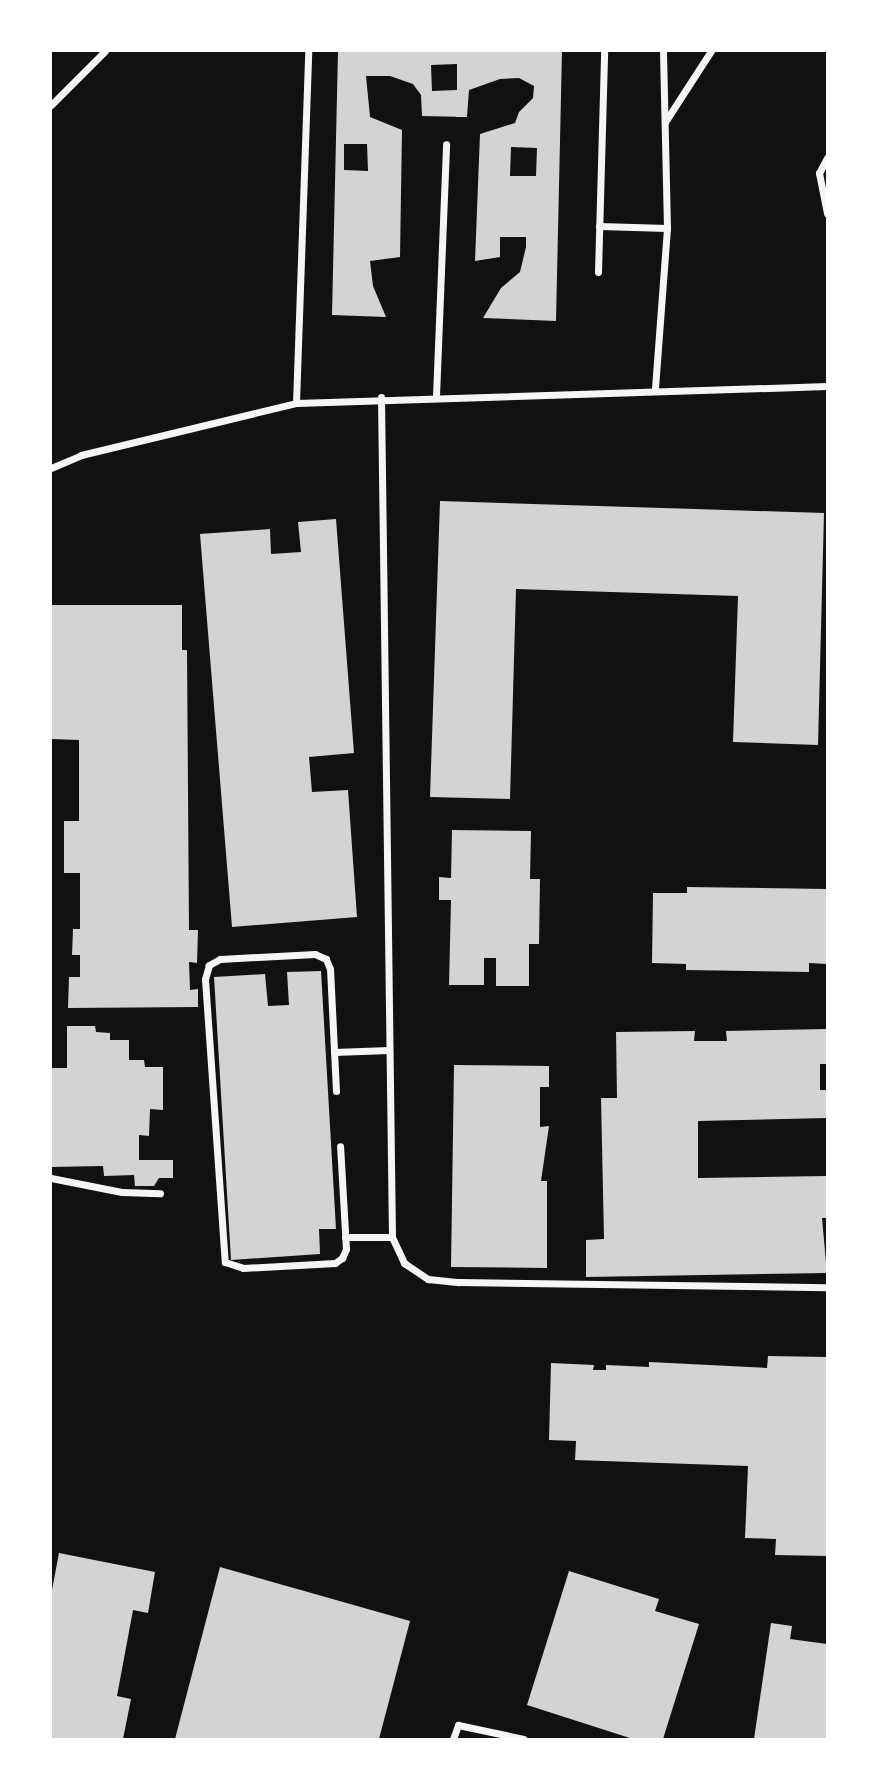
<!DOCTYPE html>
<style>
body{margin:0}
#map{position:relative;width:878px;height:1790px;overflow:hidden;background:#111;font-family:"DejaVu Sans",sans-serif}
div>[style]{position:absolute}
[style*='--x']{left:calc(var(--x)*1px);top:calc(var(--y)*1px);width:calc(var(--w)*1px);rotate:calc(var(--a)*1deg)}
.building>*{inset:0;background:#d3d3d3}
.minor>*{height:7px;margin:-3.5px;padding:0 3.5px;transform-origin:3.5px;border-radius:3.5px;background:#f5f5f5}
span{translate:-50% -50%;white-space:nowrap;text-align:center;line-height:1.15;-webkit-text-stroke:7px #fff;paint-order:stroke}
.frame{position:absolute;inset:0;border:52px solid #fff;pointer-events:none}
</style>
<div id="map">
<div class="building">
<i style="clip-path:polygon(evenodd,338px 51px,562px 51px,556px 321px,483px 318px,501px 288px,520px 272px,526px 247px,526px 237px,500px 237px,500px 257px,475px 261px,480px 134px,515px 123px,519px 112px,533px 98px,534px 86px,519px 78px,500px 79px,469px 90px,467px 117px,422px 116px,421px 95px,413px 84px,390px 76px,366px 76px,370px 117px,402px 130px,400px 257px,370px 261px,373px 286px,386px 317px,332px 315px,338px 51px,457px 64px,457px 90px,432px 91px,431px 65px,457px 64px,338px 51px,344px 144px,367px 144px,368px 171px,344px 170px,344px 144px,338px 51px,511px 147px,537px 148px,536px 176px,510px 176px,511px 147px)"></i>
<i style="clip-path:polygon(440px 501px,824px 513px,818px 745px,733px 742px,738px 596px,516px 589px,510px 799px,430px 797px)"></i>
<i style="clip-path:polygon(336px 519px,354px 753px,309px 757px,312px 792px,348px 790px,357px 917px,232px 927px,200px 534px,270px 529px,271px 554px,301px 552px,298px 522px)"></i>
<i style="clip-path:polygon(51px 605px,182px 605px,182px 650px,187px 650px,189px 930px,198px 930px,197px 963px,189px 962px,190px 990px,198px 989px,198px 1007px,68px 1008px,69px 977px,80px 977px,80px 955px,72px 955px,73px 929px,80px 929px,80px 873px,64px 873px,64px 821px,79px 821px,79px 740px,51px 739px)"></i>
<i style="clip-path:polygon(452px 830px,531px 831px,530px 879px,540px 879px,539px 944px,529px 944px,529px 986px,496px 986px,496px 958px,484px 958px,484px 985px,449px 985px,451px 900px,439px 900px,439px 877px,451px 878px)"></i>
<i style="clip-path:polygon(687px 887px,827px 889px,827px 964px,809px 963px,809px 972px,686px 970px,686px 964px,652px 963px,653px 893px,687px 893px)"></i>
<i style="clip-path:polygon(321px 971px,336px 1229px,319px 1229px,320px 1254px,231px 1260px,214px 977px,265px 974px,268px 1006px,289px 1005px,287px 972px)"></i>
<i style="clip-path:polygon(67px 1026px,95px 1026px,96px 1032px,110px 1033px,110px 1040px,129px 1040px,129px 1060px,144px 1060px,145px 1067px,163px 1067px,163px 1110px,150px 1109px,149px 1136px,139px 1135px,139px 1160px,173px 1160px,173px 1178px,159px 1178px,154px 1186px,135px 1186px,134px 1175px,104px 1176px,103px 1166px,51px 1167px,51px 1068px,67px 1068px)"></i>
<i style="clip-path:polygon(827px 1029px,827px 1064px,820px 1064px,820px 1090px,827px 1090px,827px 1118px,698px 1121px,698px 1178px,827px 1176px,827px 1218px,822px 1218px,827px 1273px,586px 1277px,586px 1240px,604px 1239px,601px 1098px,617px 1098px,616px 1032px,695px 1031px,694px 1041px,727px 1041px,726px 1031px)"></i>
<i style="clip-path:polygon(454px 1065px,549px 1066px,549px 1087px,540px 1087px,540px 1127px,549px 1126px,541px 1181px,547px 1181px,547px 1268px,451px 1267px)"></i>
<i style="clip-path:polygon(768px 1356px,827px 1357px,827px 1556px,775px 1555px,776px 1539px,745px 1538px,748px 1466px,575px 1460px,576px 1441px,549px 1440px,551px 1363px,594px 1365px,593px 1370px,606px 1370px,606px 1365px,649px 1367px,649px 1362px,767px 1368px)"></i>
<i style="clip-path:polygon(59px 1553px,155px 1572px,148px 1613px,133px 1610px,117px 1696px,131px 1699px,123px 1739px,51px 1739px,51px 1595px)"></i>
<i style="clip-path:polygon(220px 1567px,410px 1621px,379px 1739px,175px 1739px)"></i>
<i style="clip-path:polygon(569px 1571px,659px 1599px,655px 1611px,699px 1624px,663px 1739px,633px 1739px,527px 1705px)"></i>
<i style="clip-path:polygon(771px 1623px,792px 1626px,790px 1639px,827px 1644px,827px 1739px,754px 1739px)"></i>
</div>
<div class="minor">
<i style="--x:51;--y:105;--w:76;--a:-45"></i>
<i style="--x:665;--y:122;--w:85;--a:-57.1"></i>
<i style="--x:827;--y:158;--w:17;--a:118"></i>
<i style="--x:819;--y:173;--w:41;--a:78.7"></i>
<i style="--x:599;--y:226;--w:68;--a:1.7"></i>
<i style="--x:598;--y:272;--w:221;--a:-88.4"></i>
<i style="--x:655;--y:388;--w:160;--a:-85.7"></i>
<i style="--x:667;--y:228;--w:177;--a:-91.3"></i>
<i style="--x:436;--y:396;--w:252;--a:-87.7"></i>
<i style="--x:381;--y:397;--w:840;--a:89.25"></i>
<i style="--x:392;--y:1237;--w:29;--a:65"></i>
<i style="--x:404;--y:1263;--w:29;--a:34"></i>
<i style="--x:428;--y:1279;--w:31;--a:6"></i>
<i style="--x:459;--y:1282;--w:368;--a:0.8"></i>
<i style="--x:296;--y:403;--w:352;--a:-88"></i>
<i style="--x:51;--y:468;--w:33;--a:-23"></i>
<i style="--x:81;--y:455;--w:221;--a:-13.6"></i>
<i style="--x:296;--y:403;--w:531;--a:-1.83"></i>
<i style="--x:334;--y:1052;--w:55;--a:-2.1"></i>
<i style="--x:336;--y:1091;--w:122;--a:-92.8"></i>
<i style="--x:330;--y:969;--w:11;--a:-112"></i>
<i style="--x:326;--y:959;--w:12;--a:-156"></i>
<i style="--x:315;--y:954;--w:95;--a:177"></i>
<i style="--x:220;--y:959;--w:13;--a:151"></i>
<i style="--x:209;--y:965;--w:15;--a:106"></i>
<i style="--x:205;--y:979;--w:284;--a:86"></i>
<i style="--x:225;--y:1262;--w:19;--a:18"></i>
<i style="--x:243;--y:1268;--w:92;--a:-3.1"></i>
<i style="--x:335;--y:1263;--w:9;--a:-36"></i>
<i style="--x:342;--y:1258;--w:10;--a:-66"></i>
<i style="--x:346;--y:1249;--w:103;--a:-93.3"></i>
<i style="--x:51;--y:1178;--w:72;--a:11.2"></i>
<i style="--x:122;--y:1192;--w:38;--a:2"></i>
<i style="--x:345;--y:1237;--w:47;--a:0"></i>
<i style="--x:453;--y:1739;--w:15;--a:-70"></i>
<i style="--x:458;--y:1725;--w:67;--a:12"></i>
</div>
<div class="frame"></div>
</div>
